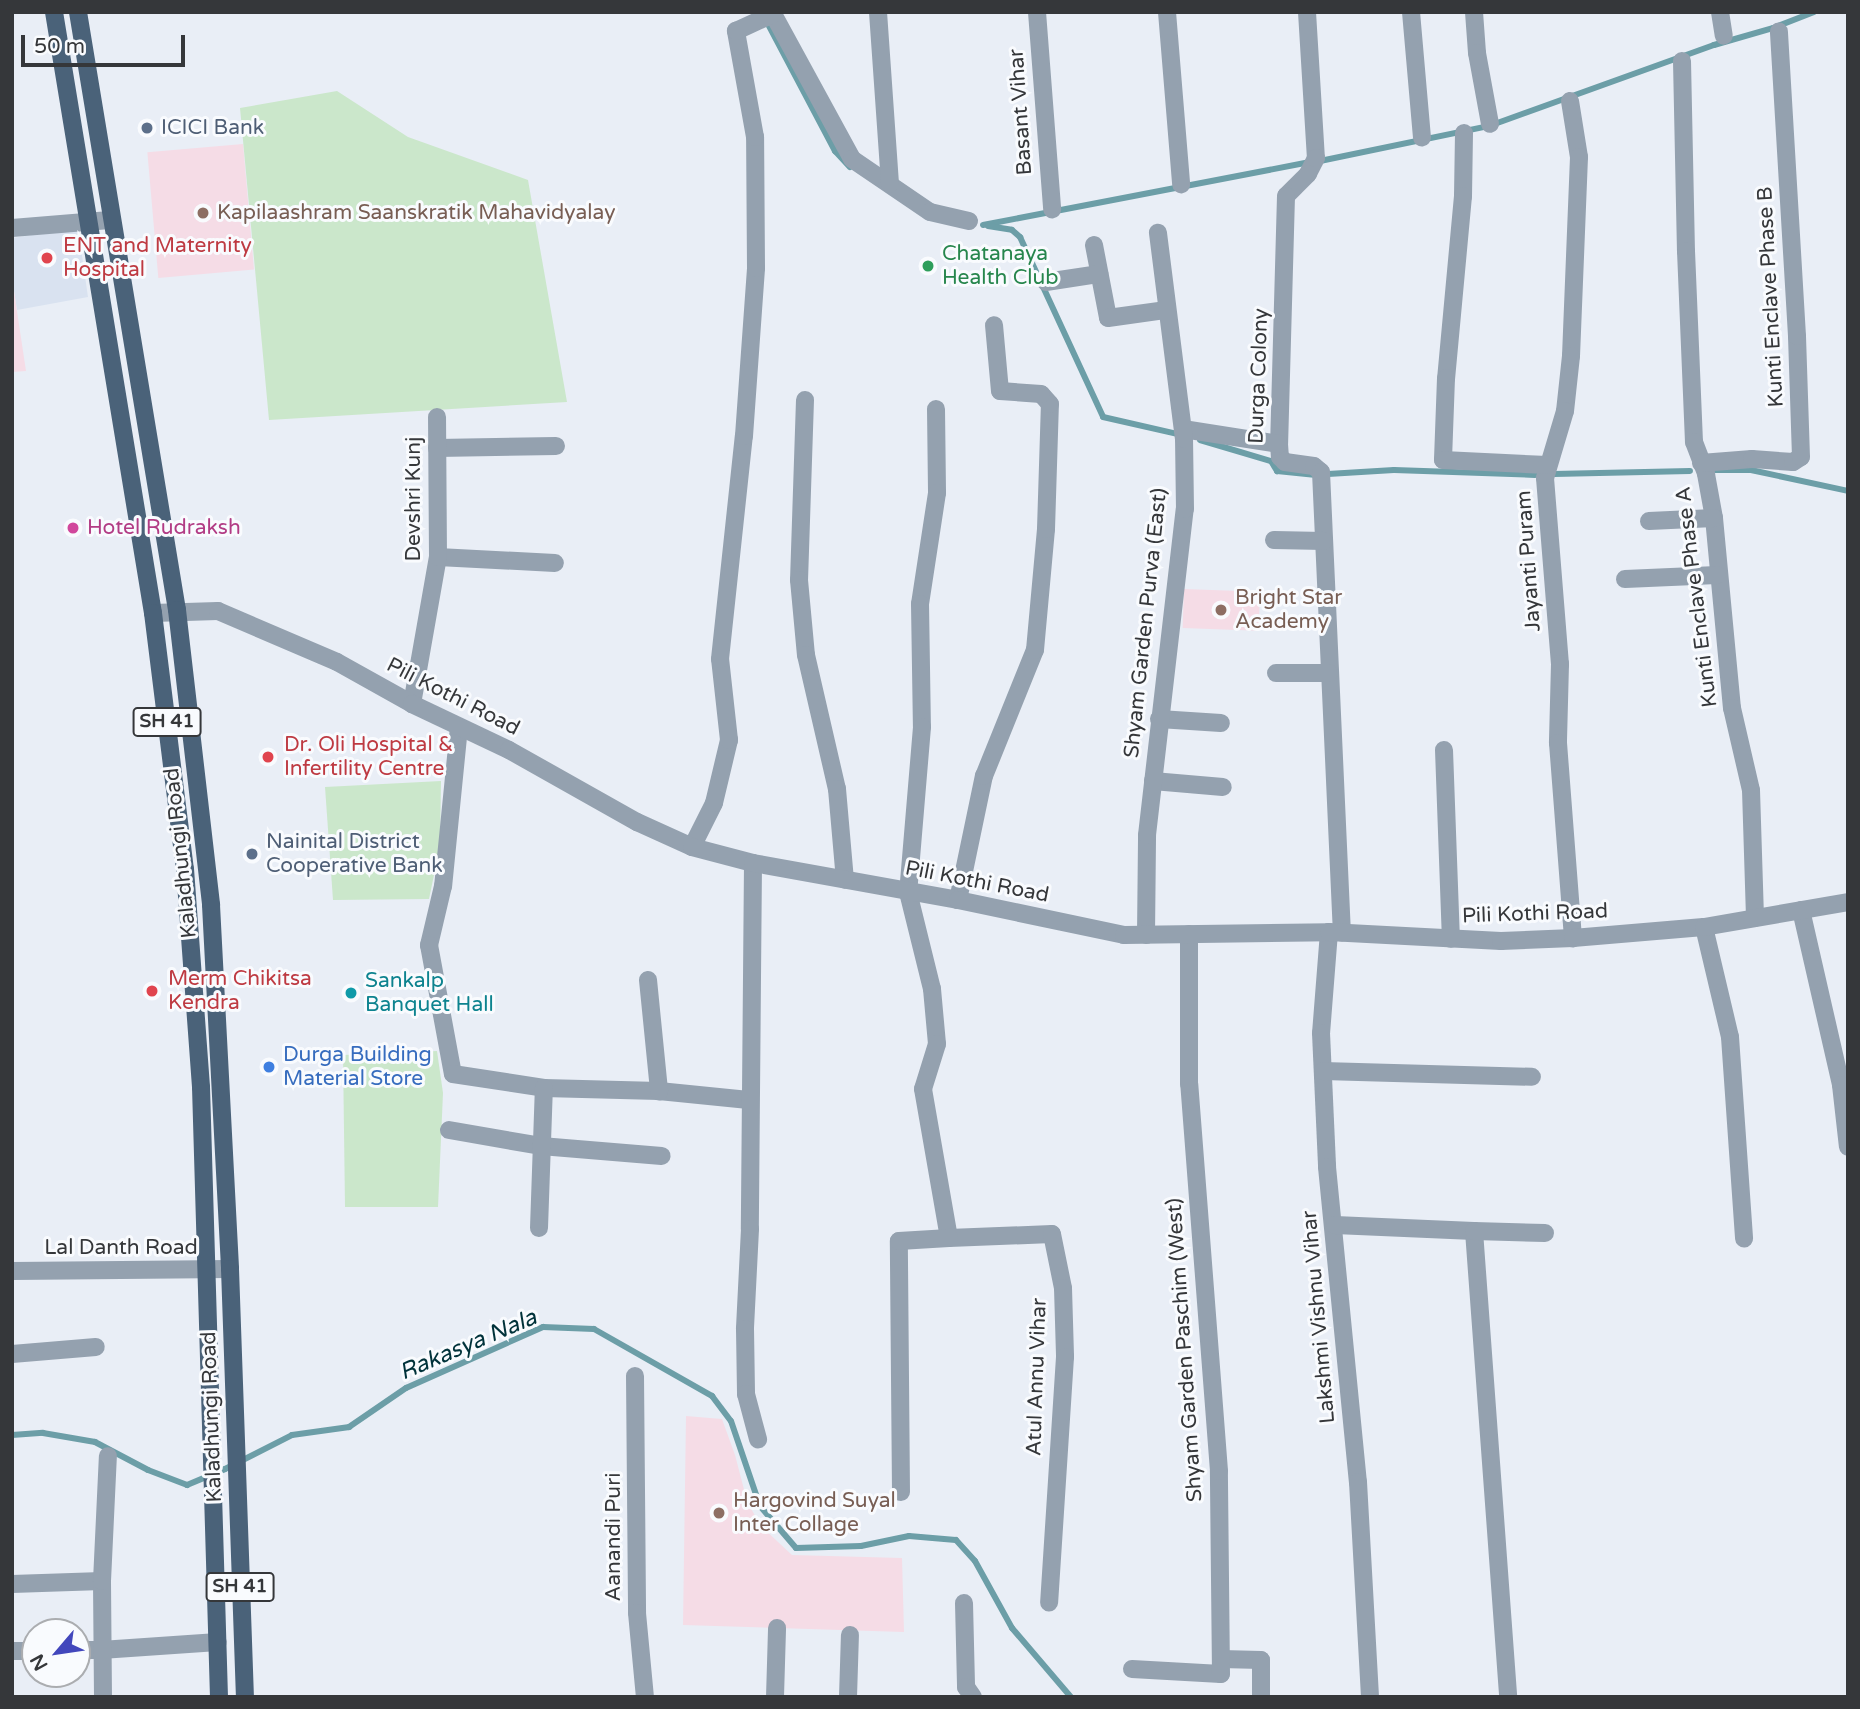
<!DOCTYPE html>
<style>
body{margin:0}
#map{position:relative;width:1860px;height:1709px;overflow:hidden;background:#e9eef6;font-family:"Varela Round",sans-serif}
div>[style]{position:absolute}
[style*='--x']{left:calc(var(--x)*1px);top:calc(var(--y)*1px);width:calc(var(--w)*1px);rotate:calc(var(--a)*1deg)}
.built>*{inset:0;background:#d9e2f0}
.education>*{inset:0;background:#f5dce6;transform-origin:0 0}
.green>*{inset:0;background:#cbe7cb}
.stream>*{height:6px;margin:-3px;padding:0 3px;transform-origin:3px;border-radius:3px;background:#6c9ea7}
.pedestrian>*{height:18px;margin:-9px;padding:0 9px;transform-origin:9px;border-radius:9px;background:#94a1af}
.minor>*{height:18px;margin:-9px;padding:0 9px;transform-origin:9px;border-radius:9px;background:#94a1af}
.tertiary>*{height:18px;margin:-9px;padding:0 9px;transform-origin:9px;border-radius:9px;background:#94a1af}
.primary>*{height:18px;margin:-9px;padding:0 9px;transform-origin:9px;border-radius:9px;background:#4a6279}
.dots>*{width:19px;height:19px;translate:-50% -50%;box-sizing:border-box;border:4px solid #f9fbfe;border-radius:50%}
span{translate:-50% -50%;white-space:nowrap;text-align:center;line-height:1.15;-webkit-text-stroke:6px #f9fbfe;paint-order:stroke}
.shield-label span{padding:2px 5px;background:#f9fbfe;border:2px solid;border-radius:5px;-webkit-text-stroke-width:0}
.shield-label{font-size:19px;color:#35373a;font-weight:700}
.street-label{font-size:21px;color:#35373a}
.service-label{font-size:21px;color:#4e5e75}
.left{translate:0 -50%;text-align:left}
.education-label{font-size:21px;color:#785e54}
.health-label{font-size:21px;color:#be3a42}
.leisure-label{font-size:21px;color:#27864d}
.hotel-label{font-size:21px;color:#b23c85}
.culture-label{font-size:21px;color:#0d838f}
.shop-label{font-size:21px;color:#366cbe}
.water-label{font-size:23px;color:#00323a;font-style:italic}
.frame{position:absolute;inset:0;border:14px solid #35373a;pointer-events:none}
.north{position:absolute;left:21px;top:1618px;width:70px;height:70px;box-sizing:border-box;background:#f9fbfe;border:2px solid #abadb0;border-radius:50%;rotate:241deg;font-size:19px;font-weight:700;line-height:28px;text-align:center;color:#35373a}
.north::after{content:'';display:block;margin:auto;width:24px;height:32px;background:#4247bc;clip-path:polygon(50% 0,100% 100%,50% 72%,0 100%)}
.scale{position:absolute;left:21px;top:35px;width:164px;height:32px;box-sizing:border-box;border:4px solid #35373a;border-top:0;padding-left:9px;font-size:21px;line-height:24px;white-space:nowrap;color:#35373a;-webkit-text-stroke:5px #f9fbfe;paint-order:stroke}
</style>
<div id="map">
<div class="built">
<i style="clip-path:polygon(78px 228px,88px 297px,17px 310px,12px 278px,12px 238px)"></i>
</div>
<div class="education">
<i style="left:243px;top:144px;width:126px;height:96px;rotate:85deg"></i>
<i style="clip-path:polygon(12px 278px,26px 371px,12px 372px)"></i>
<i style="left:1184px;top:589px;width:76px;height:39px;rotate:2deg"></i>
<i style="clip-path:polygon(686px 1416px,722px 1419px,735px 1455px,747px 1501px,760px 1525px,792px 1555px,902px 1558px,904px 1632px,683px 1625px)"></i>
</div>
<div class="green">
<i style="clip-path:polygon(337px 91px,408px 137px,528px 180px,567px 402px,269px 420px,240px 108px)"></i>
<i style="clip-path:polygon(441px 781px,440px 846px,429px 899px,333px 900px,325px 787px)"></i>
<i style="clip-path:polygon(437px 1051px,443px 1093px,438px 1207px,345px 1207px,343px 1055px)"></i>
</div>
<div class="stream">
<i style="--x:768;--y:24;--w:144;--a:62.2"></i>
<i style="--x:835;--y:151;--w:22;--a:47"></i>
<i style="--x:1320;--y:161;--w:173;--a:-11.7"></i>
<i style="--x:1489;--y:126;--w:239;--a:-19.8"></i>
<i style="--x:1714;--y:45;--w:61;--a:-16.1"></i>
<i style="--x:1773;--y:28;--w:44;--a:-21.3"></i>
<i style="--x:983;--y:225;--w:333;--a:-10.9"></i>
<i style="--x:988;--y:226;--w:24;--a:9"></i>
<i style="--x:1012;--y:230;--w:11;--a:41"></i>
<i style="--x:1020;--y:237;--w:198;--a:65.2"></i>
<i style="--x:1103;--y:417;--w:77;--a:12.8"></i>
<i style="--x:1200;--y:440;--w:74;--a:16.5"></i>
<i style="--x:1271;--y:461;--w:12;--a:59"></i>
<i style="--x:1277;--y:471;--w:37;--a:6"></i>
<i style="--x:1714;--y:470;--w:37;--a:0"></i>
<i style="--x:1751;--y:470;--w:99;--a:12.2"></i>
<i style="--x:1328;--y:474;--w:66;--a:-3.5"></i>
<i style="--x:1394;--y:470;--w:141;--a:2"></i>
<i style="--x:1554;--y:474;--w:136;--a:-1.3"></i>
<i style="--x:12;--y:1435;--w:31;--a:-4"></i>
<i style="--x:43;--y:1433;--w:53;--a:9.8"></i>
<i style="--x:95;--y:1442;--w:60;--a:27.8"></i>
<i style="--x:148;--y:1470;--w:42;--a:21"></i>
<i style="--x:187;--y:1485;--w:41;--a:-22.8"></i>
<i style="--x:225;--y:1469;--w:75;--a:-26.9"></i>
<i style="--x:292;--y:1435;--w:58;--a:-8"></i>
<i style="--x:349;--y:1427;--w:69;--a:-34.4"></i>
<i style="--x:406;--y:1388;--w:150;--a:-24"></i>
<i style="--x:543;--y:1327;--w:51;--a:2.2"></i>
<i style="--x:594;--y:1329;--w:136;--a:29.6"></i>
<i style="--x:712;--y:1396;--w:31;--a:53"></i>
<i style="--x:731;--y:1421;--w:90;--a:71.2"></i>
<i style="--x:760;--y:1506;--w:55;--a:49.4"></i>
<i style="--x:796;--y:1548;--w:65;--a:-1.8"></i>
<i style="--x:861;--y:1546;--w:49;--a:-11.8"></i>
<i style="--x:909;--y:1536;--w:47;--a:4.9"></i>
<i style="--x:956;--y:1540;--w:28;--a:48"></i>
<i style="--x:975;--y:1561;--w:77;--a:61.1"></i>
<i style="--x:1012;--y:1628;--w:91;--a:49.5"></i>
</div>
<div class="pedestrian">
<i style="--x:101;--y:1650;--w:117;--a:-3.9"></i>
</div>
<div class="minor">
<i style="--x:772;--y:12;--w:167;--a:61.4"></i>
<i style="--x:852;--y:159;--w:94;--a:34.2"></i>
<i style="--x:930;--y:212;--w:40;--a:13"></i>
<i style="--x:878;--y:12;--w:172;--a:86"></i>
<i style="--x:1037;--y:12;--w:198;--a:85.6"></i>
<i style="--x:1167;--y:12;--w:173;--a:85.3"></i>
<i style="--x:1307;--y:12;--w:146;--a:86.5"></i>
<i style="--x:1316;--y:158;--w:18;--a:117"></i>
<i style="--x:1308;--y:174;--w:31;--a:135"></i>
<i style="--x:1286;--y:196;--w:248;--a:91.6"></i>
<i style="--x:1279;--y:444;--w:13;--a:86"></i>
<i style="--x:1280;--y:457;--w:7;--a:45"></i>
<i style="--x:1285;--y:462;--w:29;--a:8"></i>
<i style="--x:1314;--y:466;--w:9;--a:41"></i>
<i style="--x:1321;--y:472;--w:461;--a:87.4"></i>
<i style="--x:1411;--y:12;--w:126;--a:85"></i>
<i style="--x:1474;--y:12;--w:41;--a:85.8"></i>
<i style="--x:1477;--y:53;--w:72;--a:79.6"></i>
<i style="--x:1720;--y:12;--w:24;--a:81"></i>
<i style="--x:1682;--y:61;--w:190;--a:88.8"></i>
<i style="--x:1686;--y:251;--w:191;--a:87.6"></i>
<i style="--x:1694;--y:442;--w:34;--a:69"></i>
<i style="--x:1706;--y:474;--w:45;--a:79.7"></i>
<i style="--x:1714;--y:518;--w:191;--a:84.6"></i>
<i style="--x:1732;--y:708;--w:84;--a:77"></i>
<i style="--x:1751;--y:790;--w:128;--a:88.2"></i>
<i style="--x:1570;--y:101;--w:57;--a:80.9"></i>
<i style="--x:1579;--y:157;--w:199;--a:92.3"></i>
<i style="--x:1571;--y:356;--w:55;--a:96.2"></i>
<i style="--x:1565;--y:411;--w:70;--a:106.6"></i>
<i style="--x:1545;--y:478;--w:187;--a:85.4"></i>
<i style="--x:1560;--y:664;--w:79;--a:91.5"></i>
<i style="--x:1558;--y:743;--w:196;--a:85.6"></i>
<i style="--x:1464;--y:133;--w:63;--a:90.9"></i>
<i style="--x:1463;--y:196;--w:183;--a:95.3"></i>
<i style="--x:1446;--y:378;--w:82;--a:92.1"></i>
<i style="--x:1443;--y:460;--w:104;--a:2.8"></i>
<i style="--x:12;--y:228;--w:98;--a:-4.7"></i>
<i style="--x:1094;--y:245;--w:74;--a:79.1"></i>
<i style="--x:1108;--y:318;--w:59;--a:-7.9"></i>
<i style="--x:1046;--y:282;--w:54;--a:-8.6"></i>
<i style="--x:805;--y:400;--w:180;--a:91.9"></i>
<i style="--x:799;--y:580;--w:75;--a:84.7"></i>
<i style="--x:806;--y:655;--w:138;--a:77"></i>
<i style="--x:837;--y:789;--w:91;--a:85"></i>
<i style="--x:936;--y:409;--w:84;--a:89.3"></i>
<i style="--x:937;--y:493;--w:112;--a:98.7"></i>
<i style="--x:920;--y:604;--w:123;--a:89.1"></i>
<i style="--x:922;--y:727;--w:166;--a:94.8"></i>
<i style="--x:908;--y:892;--w:100;--a:76.1"></i>
<i style="--x:932;--y:989;--w:55;--a:84.8"></i>
<i style="--x:937;--y:1044;--w:47;--a:107.3"></i>
<i style="--x:923;--y:1089;--w:151;--a:80.1"></i>
<i style="--x:949;--y:1238;--w:103;--a:-2.2"></i>
<i style="--x:1052;--y:1234;--w:55;--a:78.5"></i>
<i style="--x:1063;--y:1288;--w:69;--a:88.3"></i>
<i style="--x:1065;--y:1357;--w:246;--a:93.7"></i>
<i style="--x:1183;--y:429;--w:97;--a:8.9"></i>
<i style="--x:437;--y:448;--w:119;--a:-1"></i>
<i style="--x:1701;--y:463;--w:51;--a:-4.5"></i>
<i style="--x:1752;--y:459;--w:41;--a:4.2"></i>
<i style="--x:1793;--y:462;--w:9;--a:-32"></i>
<i style="--x:1801;--y:457;--w:121;--a:-91.9"></i>
<i style="--x:1797;--y:336;--w:305;--a:-93.4"></i>
<i style="--x:1649;--y:521;--w:65;--a:-2.6"></i>
<i style="--x:1274;--y:540;--w:50;--a:1.1"></i>
<i style="--x:438;--y:557;--w:117;--a:2.9"></i>
<i style="--x:1625;--y:579;--w:92;--a:-2.5"></i>
<i style="--x:1276;--y:673;--w:53;--a:0"></i>
<i style="--x:412;--y:704;--w:149;--a:-80"></i>
<i style="--x:438;--y:557;--w:140;--a:-90.4"></i>
<i style="--x:1159;--y:719;--w:62;--a:3.7"></i>
<i style="--x:459;--y:727;--w:160;--a:95.7"></i>
<i style="--x:443;--y:886;--w:61;--a:103.3"></i>
<i style="--x:429;--y:945;--w:131;--a:79.5"></i>
<i style="--x:453;--y:1074;--w:92;--a:8.7"></i>
<i style="--x:544;--y:1088;--w:115;--a:1.5"></i>
<i style="--x:659;--y:1091;--w:90;--a:5.7"></i>
<i style="--x:1444;--y:750;--w:189;--a:87.9"></i>
<i style="--x:1153;--y:781;--w:70;--a:4.9"></i>
<i style="--x:692;--y:847;--w:49;--a:-63.4"></i>
<i style="--x:714;--y:803;--w:65;--a:-76.6"></i>
<i style="--x:729;--y:740;--w:81;--a:-96.3"></i>
<i style="--x:720;--y:659;--w:224;--a:-83.9"></i>
<i style="--x:744;--y:436;--w:168;--a:-85.9"></i>
<i style="--x:756;--y:268;--w:131;--a:-90.4"></i>
<i style="--x:755;--y:137;--w:108;--a:-100.2"></i>
<i style="--x:736;--y:31;--w:41;--a:-24.7"></i>
<i style="--x:753;--y:863;--w:366;--a:90.5"></i>
<i style="--x:750;--y:1229;--w:100;--a:92.9"></i>
<i style="--x:745;--y:1329;--w:65;--a:89.1"></i>
<i style="--x:746;--y:1394;--w:47;--a:75.1"></i>
<i style="--x:958;--y:900;--w:127;--a:-78.2"></i>
<i style="--x:984;--y:776;--w:136;--a:-68"></i>
<i style="--x:1035;--y:650;--w:121;--a:-84.8"></i>
<i style="--x:1046;--y:529;--w:125;--a:-88.2"></i>
<i style="--x:1050;--y:404;--w:13;--a:-132"></i>
<i style="--x:1041;--y:394;--w:41;--a:-175.8"></i>
<i style="--x:1000;--y:391;--w:66;--a:-95.2"></i>
<i style="--x:1801;--y:910;--w:180;--a:77.1"></i>
<i style="--x:1841;--y:1085;--w:62;--a:83.6"></i>
<i style="--x:1704;--y:927;--w:113;--a:76.7"></i>
<i style="--x:1730;--y:1037;--w:202;--a:86"></i>
<i style="--x:1329;--y:932;--w:101;--a:94.5"></i>
<i style="--x:1321;--y:1033;--w:134;--a:87.4"></i>
<i style="--x:1327;--y:1167;--w:317;--a:84.4"></i>
<i style="--x:1358;--y:1482;--w:215;--a:86.8"></i>
<i style="--x:1146;--y:935;--w:100;--a:-89.4"></i>
<i style="--x:1147;--y:835;--w:328;--a:-83.4"></i>
<i style="--x:1185;--y:509;--w:70;--a:-90.8"></i>
<i style="--x:1184;--y:439;--w:208;--a:-97.2"></i>
<i style="--x:648;--y:980;--w:112;--a:84.3"></i>
<i style="--x:1323;--y:1071;--w:209;--a:1.6"></i>
<i style="--x:449;--y:1130;--w:93;--a:9.9"></i>
<i style="--x:541;--y:1146;--w:121;--a:4.7"></i>
<i style="--x:1335;--y:1225;--w:139;--a:2.5"></i>
<i style="--x:1474;--y:1231;--w:467;--a:85.8"></i>
<i style="--x:539;--y:1228;--w:140;--a:-88"></i>
<i style="--x:1474;--y:1231;--w:71;--a:1.6"></i>
<i style="--x:12;--y:1354;--w:84;--a:-4.8"></i>
<i style="--x:635;--y:1376;--w:237;--a:89.5"></i>
<i style="--x:637;--y:1613;--w:84;--a:84.6"></i>
<i style="--x:901;--y:1492;--w:251;--a:-90.5"></i>
<i style="--x:899;--y:1241;--w:50;--a:-3.4"></i>
<i style="--x:12;--y:1584;--w:90;--a:-1.9"></i>
<i style="--x:964;--y:1603;--w:84;--a:88.6"></i>
<i style="--x:966;--y:1687;--w:12;--a:55"></i>
<i style="--x:77;--y:1650;--w:24;--a:0"></i>
<i style="--x:12;--y:1651;--w:23;--a:0"></i>
<i style="--x:1221;--y:1659;--w:40;--a:1.4"></i>
<i style="--x:1261;--y:1660;--w:37;--a:90"></i>
<i style="--x:1132;--y:1669;--w:89;--a:3.2"></i>
<i style="--x:1221;--y:1674;--w:203;--a:-90.6"></i>
<i style="--x:1219;--y:1471;--w:388;--a:-94.4"></i>
<i style="--x:1189;--y:1084;--w:150;--a:-90"></i>
<i style="--x:103;--y:1697;--w:116;--a:-90.5"></i>
<i style="--x:102;--y:1581;--w:125;--a:-87.3"></i>
<i style="--x:775;--y:1697;--w:69;--a:-88.3"></i>
<i style="--x:848;--y:1697;--w:62;--a:-88.2"></i>
</div>
<div class="tertiary">
<i style="--x:153;--y:613;--w:65;--a:-1.8"></i>
<i style="--x:218;--y:611;--w:129;--a:23.2"></i>
<i style="--x:337;--y:662;--w:86;--a:29.2"></i>
<i style="--x:412;--y:704;--w:107;--a:25.4"></i>
<i style="--x:509;--y:750;--w:147;--a:29.4"></i>
<i style="--x:637;--y:822;--w:60;--a:24.4"></i>
<i style="--x:692;--y:847;--w:63;--a:14.7"></i>
<i style="--x:753;--y:863;--w:208;--a:10.2"></i>
<i style="--x:958;--y:900;--w:170;--a:11.9"></i>
<i style="--x:1124;--y:935;--w:205;--a:-0.8"></i>
<i style="--x:1329;--y:932;--w:172;--a:3"></i>
<i style="--x:1501;--y:941;--w:72;--a:-2.4"></i>
<i style="--x:1573;--y:938;--w:131;--a:-4.8"></i>
<i style="--x:1704;--y:927;--w:146;--a:-9.8"></i>
<i style="--x:12;--y:1271;--w:218;--a:-0.5"></i>
</div>
<div class="primary">
<i style="--x:54;--y:12;--w:609;--a:80.65"></i>
<i style="--x:153;--y:613;--w:258;--a:82.9"></i>
<i style="--x:185;--y:869;--w:219;--a:85.8"></i>
<i style="--x:201;--y:1087;--w:610;--a:88.31"></i>
<i style="--x:78;--y:12;--w:606;--a:80.6"></i>
<i style="--x:177;--y:610;--w:297;--a:83.4"></i>
<i style="--x:211;--y:905;--w:364;--a:87"></i>
<i style="--x:230;--y:1269;--w:428;--a:88"></i>
</div>
<div class="dots">
<i style="left:147px;top:128px;background:#5c6f8a"></i>
<i style="left:203px;top:213px;background:#8d6e63"></i>
<i style="left:47px;top:258px;background:#e0444e"></i>
<i style="left:928px;top:266px;background:#2e9e5b"></i>
<i style="left:73px;top:528px;background:#d1479c"></i>
<i style="left:1221px;top:610px;background:#8d6e63"></i>
<i style="left:268px;top:757px;background:#e0444e"></i>
<i style="left:252px;top:854px;background:#5c6f8a"></i>
<i style="left:152px;top:991px;background:#e0444e"></i>
<i style="left:351px;top:993px;background:#0f9aa8"></i>
<i style="left:269px;top:1067px;background:#3f7fe0"></i>
<i style="left:719px;top:1513px;background:#8d6e63"></i>
</div>
<div class="shield-label">
<span style="left:167px;top:722px">SH 41</span>
<span style="left:240px;top:1587px">SH 41</span>
</div>
<div class="street-label">
<span style="left:1021px;top:112px;rotate:-94deg">Basant Vihar</span>
<span style="left:1771px;top:297px;rotate:-93deg">Kunti Enclave Phase B</span>
<span style="left:1259px;top:376px;rotate:-88deg">Durga Colony</span>
<span style="left:414px;top:499px;rotate:-90deg">Devshri Kunj</span>
<span style="left:1529px;top:561px;rotate:-94deg">Jayanti Puram</span>
<span style="left:1697px;top:597px;rotate:-97deg">Kunti Enclave Phase A</span>
<span style="left:1146px;top:623px;rotate:-84deg">Shyam Garden Purva (East)</span>
<span style="left:453px;top:697px;rotate:27deg">Pili Kothi Road</span>
<span style="left:181px;top:853px;rotate:-96deg">Kaladhungi Road</span>
<span style="left:977px;top:882px;rotate:11deg">Pili Kothi Road</span>
<span style="left:1535px;top:914px;rotate:-2deg">Pili Kothi Road</span>
<span style="left:121px;top:1248px">Lal Danth Road</span>
<span style="left:1319px;top:1317px;rotate:-95deg">Lakshmi Vishnu Vihar</span>
<span style="left:1185px;top:1350px;rotate:-94deg">Shyam Garden Paschim (West)</span>
<span style="left:1037px;top:1377px;rotate:-88deg">Atul Annu Vihar</span>
<span style="left:212px;top:1417px;rotate:-92deg">Kaladhungi Road</span>
<span style="left:614px;top:1537px;rotate:-90deg">Aanandi Puri</span>
</div>
<div class="service-label">
<span class="left" style="left:161px;top:128px">ICICI Bank</span>
<span class="left" style="left:266px;top:854px">Nainital District<br>Cooperative Bank</span>
</div>
<div class="education-label">
<span class="left" style="left:217px;top:213px">Kapilaashram Saanskratik Mahavidyalay</span>
<span class="left" style="left:1235px;top:610px">Bright Star<br>Academy</span>
<span class="left" style="left:733px;top:1513px">Hargovind Suyal<br>Inter Collage</span>
</div>
<div class="health-label">
<span class="left" style="left:63px;top:258px">ENT and Maternity<br>Hospital</span>
<span class="left" style="left:284px;top:757px">Dr. Oli Hospital &amp;<br>Infertility Centre</span>
<span class="left" style="left:168px;top:991px">Merm Chikitsa<br>Kendra</span>
</div>
<div class="leisure-label">
<span class="left" style="left:942px;top:266px">Chatanaya<br>Health Club</span>
</div>
<div class="hotel-label">
<span class="left" style="left:87px;top:528px">Hotel Rudraksh</span>
</div>
<div class="culture-label">
<span class="left" style="left:365px;top:993px">Sankalp<br>Banquet Hall</span>
</div>
<div class="shop-label">
<span class="left" style="left:283px;top:1067px">Durga Building<br>Material Store</span>
</div>
<div class="water-label">
<span style="left:468px;top:1345px;rotate:-23deg">Rakasya Nala</span>
</div>
<div class="frame"></div>
<div class="north">N</div>
<div class="scale">50 m</div>
</div>
